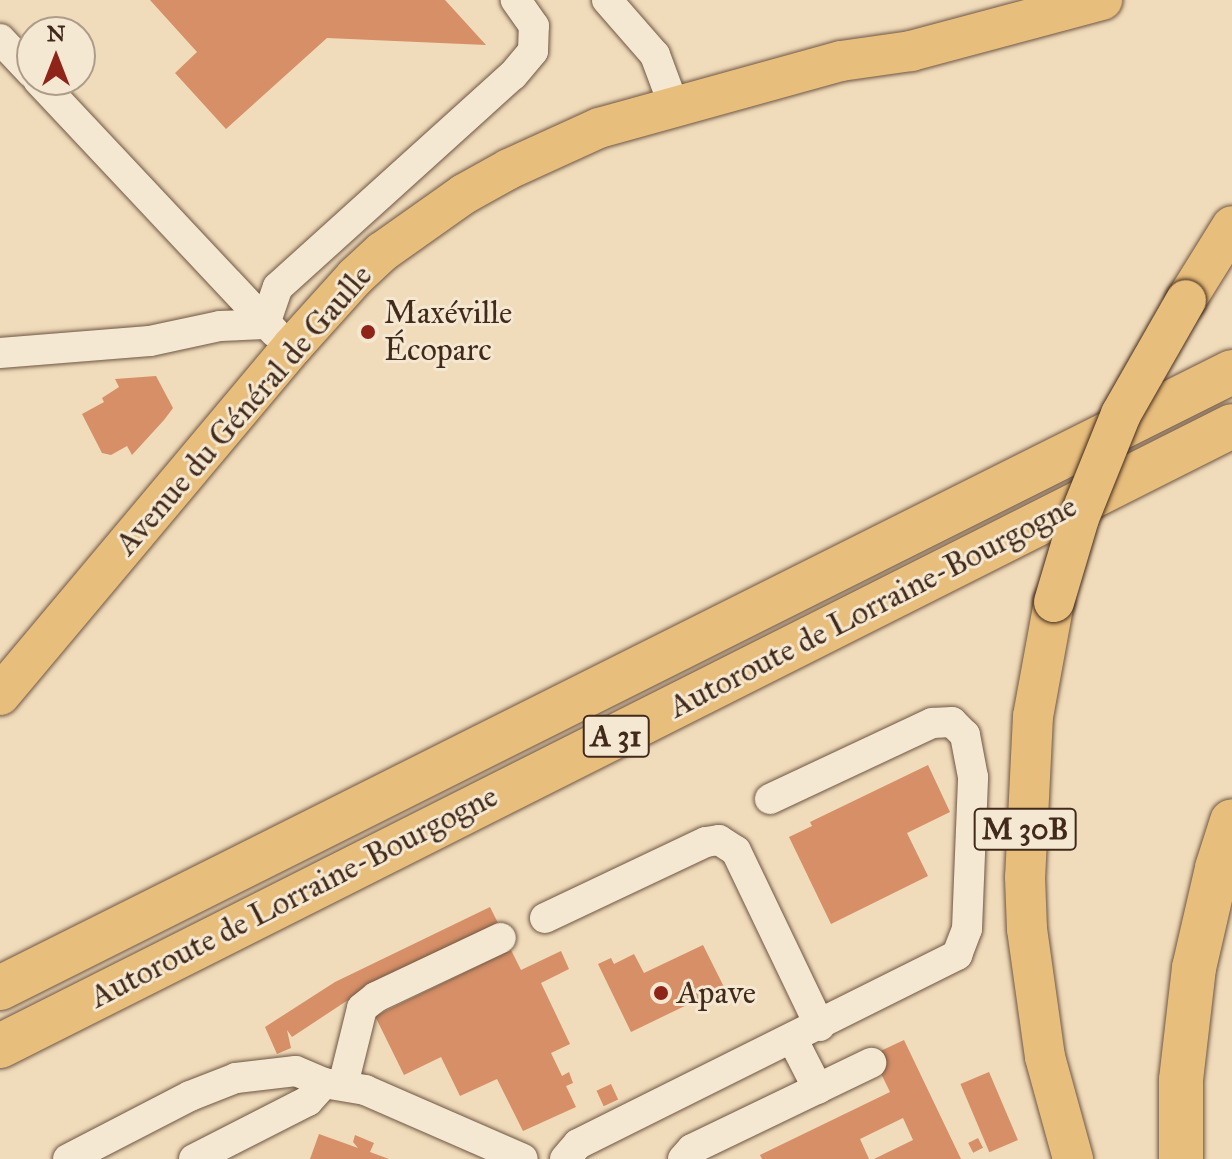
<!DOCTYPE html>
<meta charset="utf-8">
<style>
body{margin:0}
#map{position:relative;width:1232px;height:1159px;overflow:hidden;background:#f0dbba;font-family:"IM FELL Great Primer",serif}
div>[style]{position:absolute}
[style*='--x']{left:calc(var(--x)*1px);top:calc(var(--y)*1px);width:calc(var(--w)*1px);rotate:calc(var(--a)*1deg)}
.building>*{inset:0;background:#d68f67;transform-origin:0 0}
.roads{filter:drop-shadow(0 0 2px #6e5643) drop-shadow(0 0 2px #6e5643)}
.minor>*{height:30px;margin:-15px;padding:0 15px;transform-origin:15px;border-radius:15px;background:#f5e8d2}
.major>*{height:40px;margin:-20px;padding:0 20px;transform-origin:20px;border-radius:20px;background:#e8be7d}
.highway>*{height:44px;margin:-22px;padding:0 22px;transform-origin:22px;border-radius:22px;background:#e8be7d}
.bridges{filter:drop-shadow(0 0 2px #422a1b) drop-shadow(0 0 2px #422a1b)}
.major-bridge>*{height:40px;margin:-20px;padding:0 20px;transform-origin:20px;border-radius:20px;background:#e8be7d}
.dots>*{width:22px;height:22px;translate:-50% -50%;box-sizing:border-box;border:4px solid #f5e8d2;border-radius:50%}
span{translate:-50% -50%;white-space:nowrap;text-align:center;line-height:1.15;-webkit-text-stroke:6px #f5e8d2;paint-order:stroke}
.shield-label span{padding:2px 6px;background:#f5e8d2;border:2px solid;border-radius:6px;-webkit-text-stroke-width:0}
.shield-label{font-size:30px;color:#422a1b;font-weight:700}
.poi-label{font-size:32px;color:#422a1b}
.left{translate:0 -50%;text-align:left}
.street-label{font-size:32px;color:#422a1b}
.north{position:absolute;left:16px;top:16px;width:80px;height:80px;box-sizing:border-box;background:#f5e8d2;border:2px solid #ad9c89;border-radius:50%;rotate:0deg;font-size:22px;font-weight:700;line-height:32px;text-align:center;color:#422a1b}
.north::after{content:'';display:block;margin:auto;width:28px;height:36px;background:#8f2418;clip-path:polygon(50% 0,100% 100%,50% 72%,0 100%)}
</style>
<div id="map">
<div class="building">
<i style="clip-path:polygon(150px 0,445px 0,486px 45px,327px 38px,226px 129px,175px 73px,197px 52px)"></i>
<i style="clip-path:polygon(156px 376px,173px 408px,164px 420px,132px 455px,127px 446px,111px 455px,102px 453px,82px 414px,104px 402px,102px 398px,119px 387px,115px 379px)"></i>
<i style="clip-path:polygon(928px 765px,950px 812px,907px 833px,928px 876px,831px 924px,789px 837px,812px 826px,810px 822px)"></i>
<i style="clip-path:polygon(490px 907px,500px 927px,345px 1002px,292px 1037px,287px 1030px,291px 1048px,277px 1054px,265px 1027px,335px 982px)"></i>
<i style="clip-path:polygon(703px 945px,724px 987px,631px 1032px,598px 964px,611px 958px,614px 964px,634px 954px,644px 973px)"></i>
<i style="clip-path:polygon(511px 950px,521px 970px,561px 951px,569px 969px,541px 983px,570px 1044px,551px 1053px,562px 1076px,569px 1072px,573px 1083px,566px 1086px,576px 1107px,523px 1131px,497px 1079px,460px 1096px,441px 1057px,404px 1075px,375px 1016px)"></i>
<i style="clip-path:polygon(904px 1040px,961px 1159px,874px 1159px,913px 1140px,903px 1118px,860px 1139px,869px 1159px,762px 1159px,760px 1155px,890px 1092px,872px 1055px)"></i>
<i style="left:989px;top:1072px;width:74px;height:31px;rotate:67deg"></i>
<i style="left:611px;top:1084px;width:17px;height:16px;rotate:65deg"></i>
<i style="clip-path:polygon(319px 1134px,358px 1148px,353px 1142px,355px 1135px,374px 1143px,370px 1152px,389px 1159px,310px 1159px)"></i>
<i style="left:978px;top:1138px;width:11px;height:11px;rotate:63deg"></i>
</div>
<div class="roads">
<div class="minor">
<i style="--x:607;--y:0;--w:73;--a:48.9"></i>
<i style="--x:655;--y:55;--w:54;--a:69.6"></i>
<i style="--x:0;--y:39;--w:47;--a:46.7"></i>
<i style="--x:38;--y:80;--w:346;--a:46.8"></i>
<i style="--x:0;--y:353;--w:150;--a:-4.6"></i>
<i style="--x:150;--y:341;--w:72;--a:-12.1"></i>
<i style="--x:220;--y:326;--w:45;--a:-2.5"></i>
<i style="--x:265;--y:324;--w:39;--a:-71"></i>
<i style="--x:278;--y:287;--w:316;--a:-42.1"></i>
<i style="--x:513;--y:75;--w:31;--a:-50"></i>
<i style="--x:533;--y:51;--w:25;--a:-88"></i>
<i style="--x:534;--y:26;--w:32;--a:-125"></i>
<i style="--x:545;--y:918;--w:178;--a:-25.3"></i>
<i style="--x:706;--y:842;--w:13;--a:-9"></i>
<i style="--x:719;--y:840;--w:20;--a:33"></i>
<i style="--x:736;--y:851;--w:194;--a:64.4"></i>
<i style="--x:793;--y:1040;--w:55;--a:63"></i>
<i style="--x:343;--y:1085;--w:79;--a:-76.1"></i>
<i style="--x:362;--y:1008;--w:18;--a:-38"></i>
<i style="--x:376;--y:997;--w:138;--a:-25.3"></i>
<i style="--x:68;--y:1159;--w:137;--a:-27.3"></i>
<i style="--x:190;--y:1096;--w:49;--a:-21.4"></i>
<i style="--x:236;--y:1078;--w:60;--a:-6.7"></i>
<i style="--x:296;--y:1071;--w:30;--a:23"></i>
<i style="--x:324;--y:1083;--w:42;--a:9.7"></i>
<i style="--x:365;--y:1090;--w:172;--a:23.6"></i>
<i style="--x:194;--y:1159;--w:128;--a:-27"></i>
<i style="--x:308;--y:1101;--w:24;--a:-48"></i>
<i style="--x:565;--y:1159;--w:20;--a:-49"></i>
<i style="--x:578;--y:1144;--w:424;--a:-26.5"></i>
<i style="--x:957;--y:955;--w:28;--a:-69"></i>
<i style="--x:967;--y:929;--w:152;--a:-87.7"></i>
<i style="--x:973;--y:777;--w:43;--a:-100.8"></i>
<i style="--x:965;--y:735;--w:18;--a:-135"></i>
<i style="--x:952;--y:722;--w:20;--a:177"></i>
<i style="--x:932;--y:723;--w:179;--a:154.9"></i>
<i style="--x:683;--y:1159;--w:13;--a:-48"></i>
<i style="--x:692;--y:1149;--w:199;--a:-25.7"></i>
</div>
<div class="major">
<i style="--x:1186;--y:300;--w:87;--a:-58.1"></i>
<i style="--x:1054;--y:602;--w:116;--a:100.4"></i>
<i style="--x:1033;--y:716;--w:161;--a:92.8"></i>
<i style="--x:1025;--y:877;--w:52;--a:87.8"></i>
<i style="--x:1027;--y:929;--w:129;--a:82"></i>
<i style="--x:1045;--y:1057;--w:106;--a:74.6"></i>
<i style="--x:0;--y:695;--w:454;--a:-50"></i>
<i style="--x:292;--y:347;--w:94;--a:-48"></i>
<i style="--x:355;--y:277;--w:37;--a:-43"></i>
<i style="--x:382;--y:252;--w:100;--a:-35.3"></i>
<i style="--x:464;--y:194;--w:51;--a:-29.1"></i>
<i style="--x:509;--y:169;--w:99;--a:-24.5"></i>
<i style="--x:599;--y:128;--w:251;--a:-15.5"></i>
<i style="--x:841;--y:61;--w:71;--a:-8.1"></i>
<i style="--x:911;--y:51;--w:198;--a:-15"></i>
</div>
<div class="highway">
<i style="--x:1225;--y:242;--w:11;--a:-52"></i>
<i style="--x:0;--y:988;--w:1377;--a:-26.57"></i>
<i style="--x:0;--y:1046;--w:1379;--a:-26.71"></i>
<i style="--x:1181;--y:1159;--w:79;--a:-90"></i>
<i style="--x:1181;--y:1080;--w:113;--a:-83.4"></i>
<i style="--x:1194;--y:968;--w:103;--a:-77"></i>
<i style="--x:1217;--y:868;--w:49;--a:-72.3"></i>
</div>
</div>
<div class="bridges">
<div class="major-bridge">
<i style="--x:1054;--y:602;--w:88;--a:-73.4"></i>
<i style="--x:1079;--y:518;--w:112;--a:-68"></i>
<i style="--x:1121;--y:414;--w:131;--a:-60.3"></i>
</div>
</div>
<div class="dots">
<i style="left:368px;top:332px;background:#8f2418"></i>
<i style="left:661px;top:993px;background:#8f2418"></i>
</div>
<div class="shield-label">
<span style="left:616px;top:736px">A 31</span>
<span style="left:1025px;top:829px">M 30B</span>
</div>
<div class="poi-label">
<span class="left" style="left:384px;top:332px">Maxéville<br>Écoparc</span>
<span class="left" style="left:677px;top:993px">Apave</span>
</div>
<div class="street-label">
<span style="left:244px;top:410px;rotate:-49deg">Avenue du Général de Gaulle</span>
<span style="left:873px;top:607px;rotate:-27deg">Autoroute de Lorraine-Bourgogne</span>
<span style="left:294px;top:897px;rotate:-27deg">Autoroute de Lorraine-Bourgogne</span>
</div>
<div class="north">N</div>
</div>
